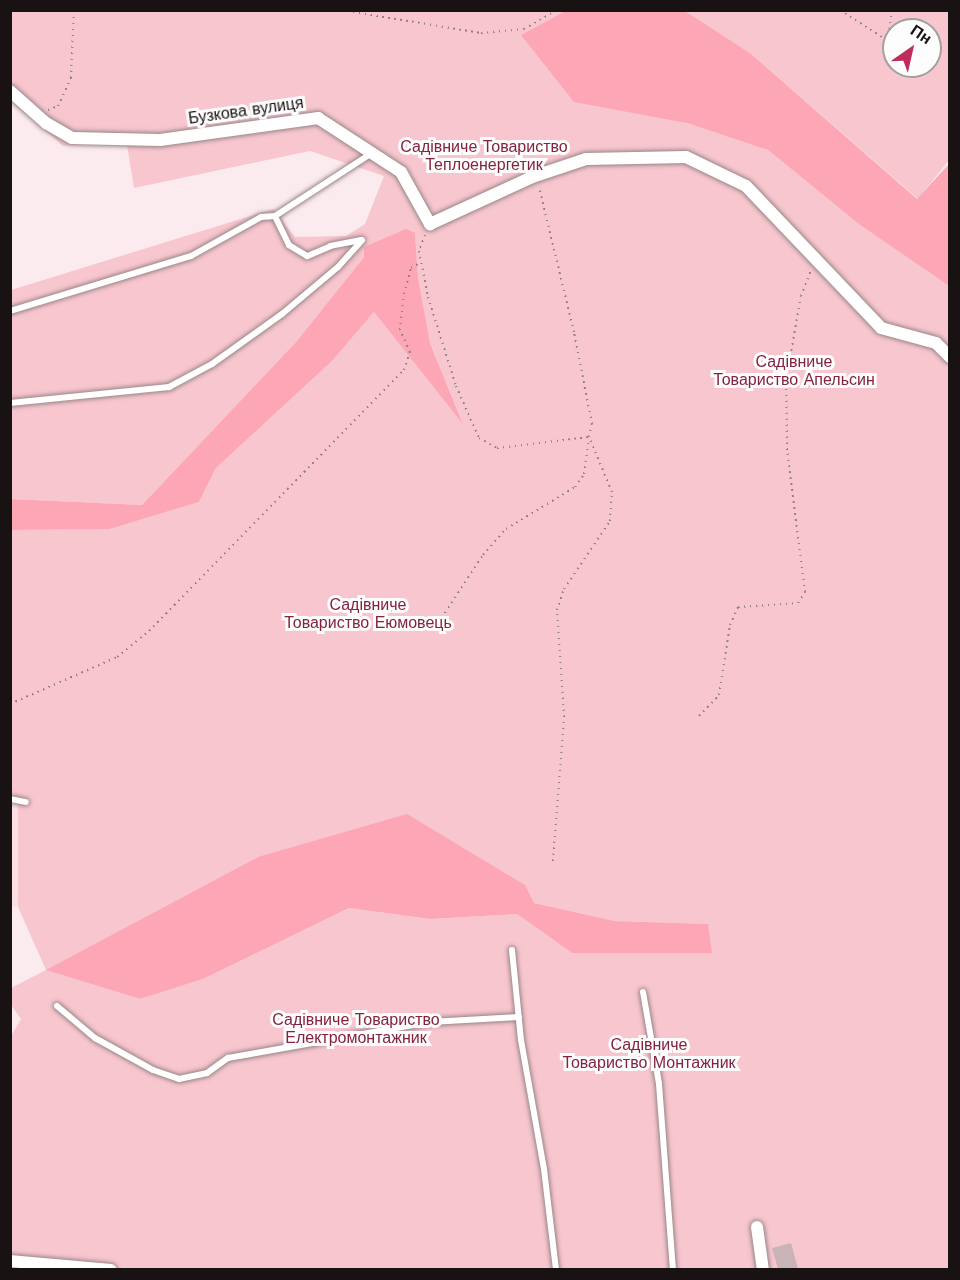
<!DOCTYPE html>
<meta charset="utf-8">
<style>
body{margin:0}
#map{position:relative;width:960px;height:1280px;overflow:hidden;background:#fcebee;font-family:"Work Sans",sans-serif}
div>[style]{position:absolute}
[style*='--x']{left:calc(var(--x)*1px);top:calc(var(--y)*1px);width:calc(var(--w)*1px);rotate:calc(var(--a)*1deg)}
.built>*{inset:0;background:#fddfe3}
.green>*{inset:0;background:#f8c6ce}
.forest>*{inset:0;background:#fda6b6}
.building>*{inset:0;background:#c8b4b7}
.path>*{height:2px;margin-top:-1px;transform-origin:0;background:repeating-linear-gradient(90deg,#8f8284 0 1.5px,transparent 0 6px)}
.roads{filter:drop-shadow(0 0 2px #998689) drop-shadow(0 0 2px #998689)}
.lane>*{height:6px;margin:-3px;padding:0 3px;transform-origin:3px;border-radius:3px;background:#fff}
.street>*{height:12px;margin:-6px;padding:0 6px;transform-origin:6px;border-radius:6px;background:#fff}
span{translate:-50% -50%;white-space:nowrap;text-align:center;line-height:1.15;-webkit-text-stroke:6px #fdfdfd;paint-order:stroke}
.street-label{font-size:16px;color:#191213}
.park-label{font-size:16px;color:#84223f}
.frame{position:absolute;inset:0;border:12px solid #191213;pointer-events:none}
.north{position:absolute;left:882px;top:18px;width:60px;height:60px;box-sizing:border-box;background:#fdfdfd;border:2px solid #a29f9f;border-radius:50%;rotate:34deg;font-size:16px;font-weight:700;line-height:24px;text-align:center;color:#191213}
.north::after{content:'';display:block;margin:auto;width:21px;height:27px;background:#bd2e5a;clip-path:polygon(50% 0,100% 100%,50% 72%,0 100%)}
</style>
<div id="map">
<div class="built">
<i style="clip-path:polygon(10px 798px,18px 804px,18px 907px,11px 907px)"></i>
</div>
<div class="green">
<i style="clip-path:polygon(evenodd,11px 11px,565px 11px,521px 35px,687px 123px,768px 150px,860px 225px,949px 286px,949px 1269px,25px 1269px,11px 1253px,10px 1038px,21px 1019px,11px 1005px,11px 988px,46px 970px,18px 907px,18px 804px,10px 798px,11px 530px,110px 529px,199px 502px,216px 468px,333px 360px,374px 312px,462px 421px,429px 340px,418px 278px,415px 233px,364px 257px,296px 342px,142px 505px,11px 499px,11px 290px,273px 209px,295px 237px,346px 236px,365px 224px,384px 176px,310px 151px,134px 188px,126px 139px,63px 146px,11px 100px,11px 11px,258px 857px,534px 903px,615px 921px,708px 924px,572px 953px,517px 914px,430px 919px,349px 908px,203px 979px,140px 999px,47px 970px,258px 857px)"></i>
<i style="clip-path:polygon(evenodd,685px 11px,949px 11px,949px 160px,918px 199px,750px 53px,685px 11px,894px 30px,930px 30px,930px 66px,894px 66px,894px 30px)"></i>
</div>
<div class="forest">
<i style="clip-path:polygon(565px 11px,685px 11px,750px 53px,917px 199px,949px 164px,949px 286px,860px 225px,768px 150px,687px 123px,574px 102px,521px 35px)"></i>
<i style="clip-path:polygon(406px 229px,415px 233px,418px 278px,430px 343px,463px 424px,374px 312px,333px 360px,216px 468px,199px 502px,110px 529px,11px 530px,11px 499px,142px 505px,296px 342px,364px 257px,364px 247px)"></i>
<i style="clip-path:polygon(407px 814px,525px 885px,534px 903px,615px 921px,708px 924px,712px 953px,572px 953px,517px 914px,430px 919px,349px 908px,203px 979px,140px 999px,46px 970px,258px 857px)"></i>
</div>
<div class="building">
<i style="clip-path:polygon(791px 1243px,798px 1269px,778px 1269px,772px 1248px)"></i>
</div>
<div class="path">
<i style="--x:341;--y:10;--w:142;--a:9.3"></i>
<i style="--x:481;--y:33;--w:43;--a:-5.3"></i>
<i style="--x:524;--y:29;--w:38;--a:-30"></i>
<i style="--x:840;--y:10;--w:57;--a:32.9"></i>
<i style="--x:888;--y:41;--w:31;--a:-83"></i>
<i style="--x:48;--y:110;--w:11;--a:-22"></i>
<i style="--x:58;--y:106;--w:31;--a:-65"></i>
<i style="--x:71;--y:78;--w:68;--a:-87.5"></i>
<i style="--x:425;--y:235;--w:17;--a:111"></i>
<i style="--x:419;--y:251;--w:47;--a:78.9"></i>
<i style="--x:428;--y:297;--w:93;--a:72.5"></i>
<i style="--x:456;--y:386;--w:57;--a:66.1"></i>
<i style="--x:479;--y:438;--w:21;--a:29"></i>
<i style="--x:497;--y:448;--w:93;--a:-6.8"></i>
<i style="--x:589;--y:437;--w:13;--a:-77"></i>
<i style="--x:592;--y:424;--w:94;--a:-101.1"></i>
<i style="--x:574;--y:332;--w:149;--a:-103.6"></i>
<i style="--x:435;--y:628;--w:87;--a:-56.7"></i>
<i style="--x:483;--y:555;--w:35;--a:-49"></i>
<i style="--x:506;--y:529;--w:81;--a:-31.3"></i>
<i style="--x:575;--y:487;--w:16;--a:-55"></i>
<i style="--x:584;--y:474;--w:34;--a:-82"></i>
<i style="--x:10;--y:704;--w:117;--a:-23.7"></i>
<i style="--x:117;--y:657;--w:41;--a:-39.1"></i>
<i style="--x:149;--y:631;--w:365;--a:-45.7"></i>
<i style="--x:404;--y:370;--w:19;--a:-72"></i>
<i style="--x:410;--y:352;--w:24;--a:-114"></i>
<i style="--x:400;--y:330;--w:36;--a:-84"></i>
<i style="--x:404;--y:294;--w:27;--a:-75"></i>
<i style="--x:411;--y:268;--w:12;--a:-31"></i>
<i style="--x:699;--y:716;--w:29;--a:-46"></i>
<i style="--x:719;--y:695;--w:71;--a:-81.1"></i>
<i style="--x:730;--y:625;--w:20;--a:-66"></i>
<i style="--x:738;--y:607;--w:60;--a:-3.8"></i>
<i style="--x:798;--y:603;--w:13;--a:-58"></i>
<i style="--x:805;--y:592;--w:143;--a:-97.2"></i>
<i style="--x:787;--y:450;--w:70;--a:-90.8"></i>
<i style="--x:786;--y:380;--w:85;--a:-79.9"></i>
<i style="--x:801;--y:296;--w:28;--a:-69"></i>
<i style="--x:553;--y:861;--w:144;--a:-85.6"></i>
<i style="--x:564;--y:717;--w:107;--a:-93.7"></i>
<i style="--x:557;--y:610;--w:22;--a:-72"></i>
<i style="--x:564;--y:589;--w:82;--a:-55.9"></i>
<i style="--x:610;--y:521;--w:29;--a:-86"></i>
<i style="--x:612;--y:492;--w:60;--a:-112.7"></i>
</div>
<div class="roads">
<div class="lane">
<i style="--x:361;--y:240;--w:31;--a:169"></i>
<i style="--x:331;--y:246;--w:26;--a:157"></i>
<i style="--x:307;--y:256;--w:21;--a:-149"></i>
<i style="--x:289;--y:245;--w:32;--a:-116"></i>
<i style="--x:275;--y:216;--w:116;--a:-33"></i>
<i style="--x:10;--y:311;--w:189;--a:-16.9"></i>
<i style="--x:191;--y:256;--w:80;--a:-29.1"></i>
<i style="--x:261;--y:217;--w:14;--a:-4"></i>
<i style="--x:10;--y:403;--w:160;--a:-5.7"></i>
<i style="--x:169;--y:387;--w:49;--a:-28.1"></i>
<i style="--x:212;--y:364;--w:86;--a:-35.5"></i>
<i style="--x:282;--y:314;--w:73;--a:-40"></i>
<i style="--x:338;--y:267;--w:36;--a:-48"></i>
<i style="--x:10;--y:799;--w:16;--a:11"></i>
<i style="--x:512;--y:950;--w:90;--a:84.3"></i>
<i style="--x:521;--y:1040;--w:131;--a:79.9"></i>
<i style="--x:544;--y:1169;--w:102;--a:83.2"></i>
<i style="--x:643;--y:992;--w:93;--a:80.1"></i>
<i style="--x:659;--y:1084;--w:187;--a:85.7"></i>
<i style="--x:57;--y:1006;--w:50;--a:40.1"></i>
<i style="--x:95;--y:1038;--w:66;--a:28.9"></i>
<i style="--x:153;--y:1070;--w:28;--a:19"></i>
<i style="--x:179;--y:1079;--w:29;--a:-12"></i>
<i style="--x:207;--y:1073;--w:26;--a:-36"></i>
<i style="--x:228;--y:1058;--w:205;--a:-10.1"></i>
<i style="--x:430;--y:1022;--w:89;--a:-3.2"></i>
</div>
<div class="street">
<i style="--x:10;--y:91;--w:48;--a:41.6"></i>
<i style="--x:46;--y:123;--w:30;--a:30"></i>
<i style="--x:72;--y:138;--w:88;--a:1.3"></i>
<i style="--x:160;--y:140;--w:160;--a:-7.9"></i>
<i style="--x:318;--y:118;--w:99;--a:33"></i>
<i style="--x:401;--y:172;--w:60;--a:60.9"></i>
<i style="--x:430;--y:224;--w:112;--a:-24.7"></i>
<i style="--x:532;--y:177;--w:57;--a:-18.4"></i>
<i style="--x:586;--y:159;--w:100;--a:-1.1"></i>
<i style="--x:686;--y:157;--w:67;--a:25.8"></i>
<i style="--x:746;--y:186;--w:196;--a:46.4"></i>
<i style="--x:881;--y:328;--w:57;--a:15.3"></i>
<i style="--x:936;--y:343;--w:20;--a:45"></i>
<i style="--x:757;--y:1227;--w:43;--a:82.1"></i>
<i style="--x:10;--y:1261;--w:101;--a:5.1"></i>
</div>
</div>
<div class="street-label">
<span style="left:246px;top:111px;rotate:-8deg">Бузкова вулиця</span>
</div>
<div class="park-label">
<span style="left:484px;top:156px">Садівниче Товариство<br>Теплоенергетик</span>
<span style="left:794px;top:371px">Садівниче<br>Товариство Апельсин</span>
<span style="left:368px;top:614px">Садівниче<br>Товариство Еюмовець</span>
<span style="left:356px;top:1029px">Садівниче Товариство<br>Електромонтажник</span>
<span style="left:649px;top:1054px">Садівниче<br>Товариство Монтажник</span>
</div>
<div class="frame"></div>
<div class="north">Пн</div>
</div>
